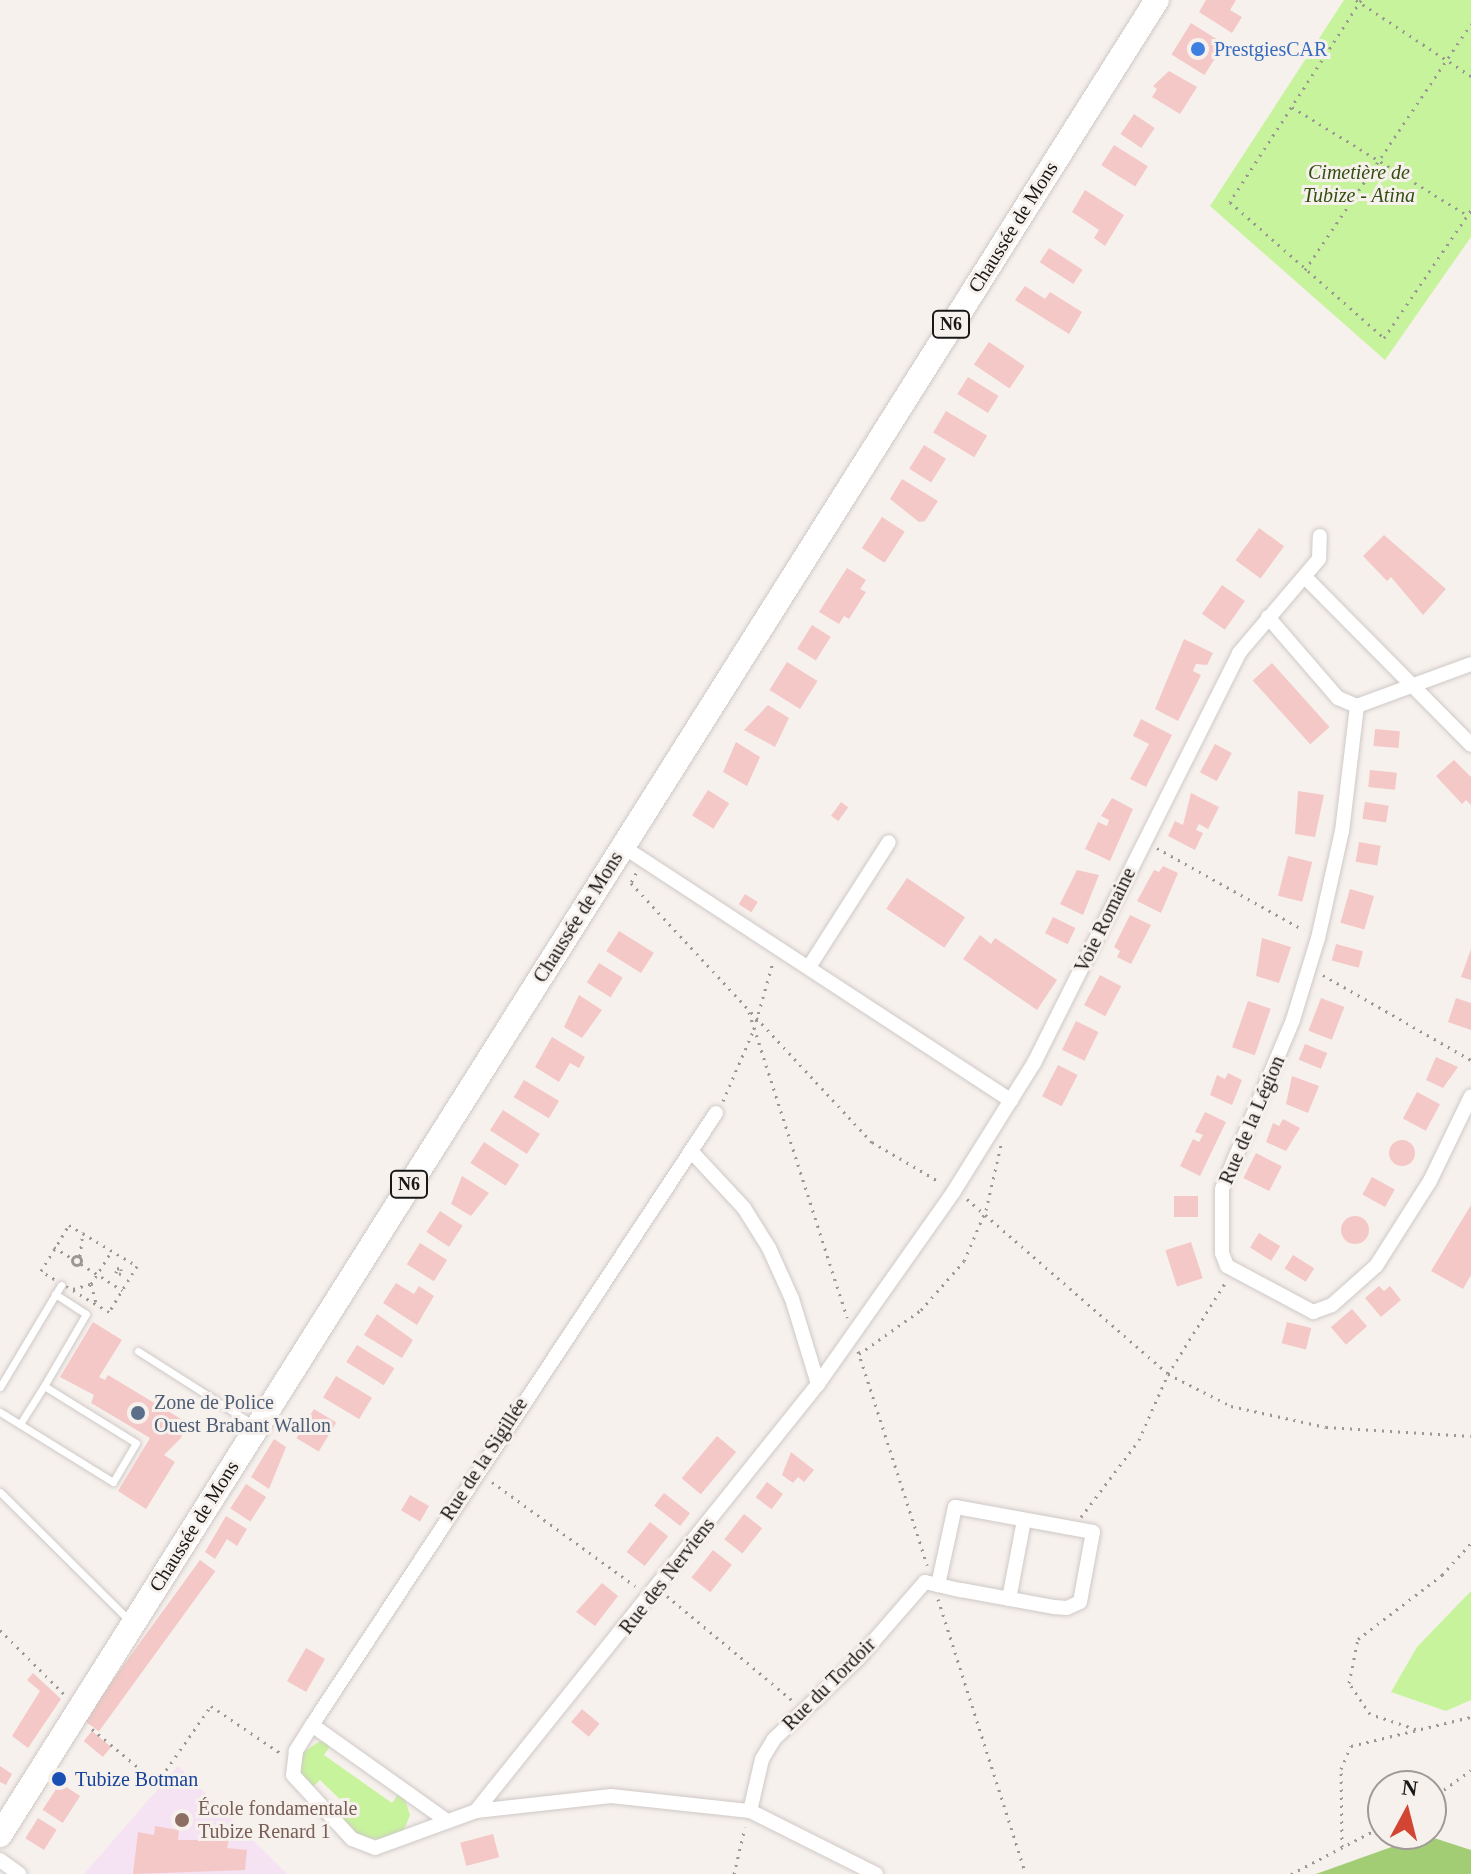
<!DOCTYPE html>
<meta charset="utf-8">
<style>
body{margin:0}
#map{position:relative;width:1471px;height:1874px;overflow:hidden;background:#f7f1ee;font-family:Georgia,serif}
div>[style]{position:absolute}
[style*='--x']{left:calc(var(--x)*1px);top:calc(var(--y)*1px);width:calc(var(--w)*1px);rotate:calc(var(--a)*1deg)}
.education>*{inset:0;background:#f5e2f3}
.green>*{inset:0;background:#c8f39d}
.forest>*{inset:0;background:#a2cd75}
.building>*{inset:0;background:#f4c8c6;transform-origin:0 0}
.round{border-radius:50%}
.path>*{height:3px;margin-top:-1.5px;transform-origin:0;background:repeating-linear-gradient(90deg,#9b9794 0 2px,transparent 0 8px)}
.path>.ring{margin:-1.5px;padding:0;box-sizing:content-box;background:none;border:3px solid #9b9794;border-radius:50%}
.roads{filter:drop-shadow(0 0 2px #cfc9c6) drop-shadow(0 0 2px #cfc9c6)}
.service>*{height:7px;margin:-3.5px;padding:0 3.5px;transform-origin:3.5px;border-radius:3.5px;background:#fff}
.minor>*{height:14px;margin:-7px;padding:0 7px;transform-origin:7px;border-radius:7px;background:#fff}
.primary>*{height:24px;margin:-12px;padding:0 12px;transform-origin:12px;border-radius:12px;background:#fff}
.dots>*{width:22px;height:22px;translate:-50% -50%;box-sizing:border-box;border:4px solid #f7f1ee;border-radius:50%}
span{translate:-50% -50%;white-space:nowrap;text-align:center;line-height:1.15;-webkit-text-stroke:6px #f7f1ee;paint-order:stroke}
.shield-label span{padding:2px 6px;background:#f7f1ee;border:2px solid;border-radius:6px;-webkit-text-stroke-width:0}
.shield-label{font-size:18px;color:#1a1817;font-weight:700}
.shop-label{font-size:20px;color:#366cbe}
.left{translate:0 -50%;text-align:left}
.park-label{font-size:20px;color:#334e10;font-style:italic}
.street-label{font-size:20px;color:#1a1817}
.service-label{font-size:20px;color:#4e5e75}
.transit-label{font-size:20px;color:#164399}
.education-label{font-size:20px;color:#785e54}
.north{position:absolute;left:1367px;top:1770px;width:80px;height:80px;box-sizing:border-box;background:#f7f1ee;border:2px solid #9f9a98;border-radius:50%;rotate:7deg;font-size:22px;font-weight:700;line-height:32px;text-align:center;color:#1a1817}
.north::after{content:'';display:block;margin:auto;width:28px;height:36px;background:#d14532;clip-path:polygon(50% 0,100% 100%,50% 72%,0 100%)}
</style>
<div id="map">
<div class="education">
<i style="clip-path:polygon(178px 1766px,287px 1874px,84px 1874px)"></i>
</div>
<div class="green">
<i style="clip-path:polygon(1344px 0,1471px 0,1471px 237px,1385px 360px,1210px 206px)"></i>
<i style="clip-path:polygon(1471px 1591px,1471px 1700px,1446px 1711px,1391px 1692px,1417px 1647px)"></i>
<i style="clip-path:polygon(320px 1741px,331px 1745px,324px 1755px,392px 1803px,399px 1793px,405px 1799px,410px 1815px,404px 1830px,389px 1840px,359px 1837px,340px 1818px,349px 1808px,320px 1780px,311px 1789px,300px 1772px,302px 1753px)"></i>
</div>
<div class="forest">
<i style="clip-path:polygon(1425px 1835px,1471px 1850px,1471px 1874px,1316px 1874px)"></i>
</div>
<div class="building">
<i style="clip-path:polygon(1206px 0,1236px 0,1230px 10px,1242px 17px,1232px 33px,1199px 12px)"></i>
<i style="left:1191px;top:23px;width:39px;height:37px;rotate:32deg"></i>
<i style="clip-path:polygon(1169px 71px,1197px 87px,1180px 114px,1152px 97px,1157px 89px,1153px 86px)"></i>
<i style="left:1134px;top:114px;width:25px;height:24px;rotate:34deg"></i>
<i style="left:1114px;top:145px;width:40px;height:24px;rotate:32deg"></i>
<i style="clip-path:polygon(1085px 190px,1124px 215px,1105px 246px,1094px 238px,1099px 230px,1072px 212px)"></i>
<i style="left:1049px;top:248px;width:40px;height:17px;rotate:33deg"></i>
<i style="clip-path:polygon(1025px 286px,1045px 299px,1050px 292px,1082px 312px,1069px 334px,1015px 300px)"></i>
<i style="left:989px;top:342px;width:43px;height:27px;rotate:34deg"></i>
<i style="left:968px;top:377px;width:36px;height:20px;rotate:32deg"></i>
<i style="left:946px;top:411px;width:48px;height:25px;rotate:31deg"></i>
<i style="left:924px;top:445px;width:26px;height:28px;rotate:32deg"></i>
<i style="clip-path:polygon(902px 479px,938px 501px,925px 521px,919px 522px,890px 499px)"></i>
<i style="left:882px;top:517px;width:27px;height:37px;rotate:33deg"></i>
<i style="left:1259px;top:528px;width:31px;height:40px;rotate:36deg"></i>
<i style="clip-path:polygon(1384px 535px,1446px 589px,1423px 615px,1391px 577px,1387px 581px,1363px 556px)"></i>
<i style="clip-path:polygon(847px 568px,866px 580px,860px 589px,866px 592px,849px 619px,844px 616px,839px 624px,819px 612px)"></i>
<i style="left:1222px;top:585px;width:28px;height:35px;rotate:35deg"></i>
<i style="left:812px;top:625px;width:22px;height:28px;rotate:32deg"></i>
<i style="clip-path:polygon(1184px 639px,1213px 653px,1207px 665px,1196px 664px,1193px 671px,1201px 675px,1178px 721px,1155px 709px)"></i>
<i style="left:787px;top:662px;width:36px;height:33px;rotate:32deg"></i>
<i style="left:1272px;top:663px;width:86px;height:26px;rotate:48deg"></i>
<i style="clip-path:polygon(768px 705px,789px 718px,775px 747px,744px 730px)"></i>
<i style="clip-path:polygon(1141px 719px,1172px 735px,1146px 787px,1130px 779px,1149px 744px,1133px 736px)"></i>
<i style="left:1375px;top:729px;width:25px;height:17px;rotate:5deg"></i>
<i style="clip-path:polygon(736px 742px,760px 757px,747px 786px,723px 772px)"></i>
<i style="left:1215px;top:744px;width:19px;height:32px;rotate:28deg"></i>
<i style="clip-path:polygon(1454px 760px,1471px 777px,1471px 805px,1466px 800px,1462px 804px,1436px 776px)"></i>
<i style="left:1370px;top:770px;width:27px;height:17px;rotate:6deg"></i>
<i style="left:708px;top:790px;width:25px;height:30px;rotate:32deg"></i>
<i style="clip-path:polygon(1298px 791px,1324px 795px,1315px 837px,1295px 834px)"></i>
<i style="clip-path:polygon(1191px 793px,1219px 807px,1208px 829px,1199px 824px,1196px 830px,1203px 833px,1195px 850px,1168px 836px,1175px 821px,1183px 825px)"></i>
<i style="clip-path:polygon(1112px 798px,1133px 809px,1110px 861px,1085px 849px,1098px 822px,1107px 826px,1109px 820px,1101px 816px)"></i>
<i style="left:841px;top:802px;width:9px;height:17px;rotate:36deg"></i>
<i style="left:1365px;top:802px;width:24px;height:17px;rotate:9deg"></i>
<i style="left:1359px;top:842px;width:22px;height:20px;rotate:10deg"></i>
<i style="left:1288px;top:856px;width:25px;height:41px;rotate:14deg"></i>
<i style="clip-path:polygon(1163px 866px,1178px 873px,1161px 913px,1137px 901px,1154px 870px,1159px 872px)"></i>
<i style="clip-path:polygon(1077px 870px,1099px 875px,1083px 915px,1060px 904px)"></i>
<i style="left:907px;top:878px;width:70px;height:37px;rotate:34deg"></i>
<i style="left:1350px;top:889px;width:25px;height:35px;rotate:16deg"></i>
<i style="left:745px;top:894px;width:15px;height:12px;rotate:32deg"></i>
<i style="clip-path:polygon(1130px 915px,1151px 925px,1131px 964px,1117px 957px,1120px 951px,1114px 947px)"></i>
<i style="left:1053px;top:917px;width:25px;height:18px;rotate:26deg"></i>
<i style="left:619px;top:931px;width:41px;height:24px;rotate:32deg"></i>
<i style="clip-path:polygon(980px 935px,991px 944px,995px 938px,1057px 980px,1037px 1010px,963px 959px)"></i>
<i style="clip-path:polygon(1262px 938px,1291px 947px,1279px 983px,1256px 976px)"></i>
<i style="left:1336px;top:944px;width:28px;height:17px;rotate:15deg"></i>
<i style="clip-path:polygon(1471px 949px,1471px 980px,1461px 977px)"></i>
<i style="left:599px;top:963px;width:28px;height:23px;rotate:32deg"></i>
<i style="left:1100px;top:975px;width:24px;height:34px;rotate:28deg"></i>
<i style="clip-path:polygon(579px 995px,602px 1010px,582px 1038px,564px 1027px)"></i>
<i style="left:1321px;top:998px;width:25px;height:35px;rotate:21deg"></i>
<i style="clip-path:polygon(1456px 998px,1471px 1003px,1471px 1030px,1448px 1022px)"></i>
<i style="left:1248px;top:1001px;width:24px;height:49px;rotate:19deg"></i>
<i style="left:1076px;top:1021px;width:25px;height:32px;rotate:26deg"></i>
<i style="clip-path:polygon(552px 1037px,585px 1057px,579px 1068px,570px 1063px,559px 1082px,535px 1067px)"></i>
<i style="left:1305px;top:1044px;width:24px;height:17px;rotate:22deg"></i>
<i style="clip-path:polygon(1436px 1057px,1458px 1067px,1443px 1088px,1426px 1080px)"></i>
<i style="left:1058px;top:1065px;width:22px;height:35px;rotate:27deg"></i>
<i style="clip-path:polygon(1228px 1073px,1242px 1080px,1232px 1105px,1210px 1095px,1217px 1075px,1225px 1079px)"></i>
<i style="clip-path:polygon(1292px 1076px,1319px 1086px,1308px 1113px,1286px 1104px)"></i>
<i style="left:524px;top:1080px;width:41px;height:20px;rotate:31deg"></i>
<i style="left:1417px;top:1092px;width:26px;height:30px;rotate:28deg"></i>
<i style="left:503px;top:1110px;width:44px;height:24px;rotate:33deg"></i>
<i style="clip-path:polygon(1205px 1112px,1226px 1122px,1200px 1176px,1180px 1166px,1193px 1139px,1199px 1142px,1203px 1135px,1195px 1132px)"></i>
<i style="clip-path:polygon(1283px 1119px,1300px 1128px,1286px 1151px,1266px 1142px,1273px 1123px,1279px 1126px)"></i>
<i class="round" style="left:1389px;top:1140px;width:26px;height:26px"></i>
<i style="left:484px;top:1142px;width:42px;height:25px;rotate:33deg"></i>
<i style="left:1256px;top:1153px;width:29px;height:28px;rotate:27deg"></i>
<i style="clip-path:polygon(462px 1176px,489px 1193px,471px 1216px,451px 1204px)"></i>
<i style="left:1372px;top:1177px;width:26px;height:20px;rotate:29deg"></i>
<i style="left:1174px;top:1196px;width:24px;height:21px"></i>
<i style="clip-path:polygon(1471px 1205px,1471px 1275px,1463px 1289px,1431px 1271px)"></i>
<i style="left:440px;top:1211px;width:27px;height:25px;rotate:33deg"></i>
<i class="round" style="left:1341px;top:1216px;width:28px;height:28px"></i>
<i style="left:1259px;top:1233px;width:25px;height:17px;rotate:32deg"></i>
<i style="left:1191px;top:1242px;width:38px;height:27px;rotate:72deg"></i>
<i style="left:420px;top:1243px;width:32px;height:25px;rotate:32deg"></i>
<i style="left:1293px;top:1255px;width:25px;height:16px;rotate:32deg"></i>
<i style="clip-path:polygon(396px 1283px,414px 1294px,419px 1286px,434px 1296px,417px 1325px,383px 1303px)"></i>
<i style="clip-path:polygon(1379px 1286px,1384px 1291px,1390px 1286px,1401px 1300px,1381px 1317px,1365px 1298px)"></i>
<i style="left:1352px;top:1309px;width:23px;height:28px;rotate:49deg"></i>
<i style="clip-path:polygon(377px 1314px,413px 1340px,402px 1358px,364px 1335px)"></i>
<i style="clip-path:polygon(93px 1322px,122px 1340px,99px 1377px,105px 1380px,108px 1375px,186px 1422px,181px 1438px,164px 1455px,175px 1462px,146px 1509px,118px 1491px,150px 1438px,91px 1403px,94px 1395px,60px 1377px)"></i>
<i style="left:1287px;top:1322px;width:25px;height:22px;rotate:14deg"></i>
<i style="left:357px;top:1345px;width:44px;height:20px;rotate:32deg"></i>
<i style="left:336px;top:1376px;width:42px;height:25px;rotate:31deg"></i>
<i style="left:314px;top:1409px;width:26px;height:34px;rotate:31deg"></i>
<i style="left:717px;top:1436px;width:25px;height:55px;rotate:40deg"></i>
<i style="clip-path:polygon(274px 1439px,286px 1447px,269px 1489px,251px 1477px)"></i>
<i style="clip-path:polygon(791px 1452px,814px 1470px,804px 1482px,798px 1477px,793px 1483px,782px 1475px)"></i>
<i style="left:767px;top:1482px;width:20px;height:19px;rotate:37deg"></i>
<i style="left:246px;top:1484px;width:24px;height:29px;rotate:33deg"></i>
<i style="left:664px;top:1493px;width:33px;height:16px;rotate:38deg"></i>
<i style="left:410px;top:1495px;width:22px;height:18px;rotate:30deg"></i>
<i style="left:744px;top:1514px;width:23px;height:32px;rotate:38deg"></i>
<i style="clip-path:polygon(226px 1516px,247px 1529px,237px 1546px,227px 1539px,215px 1559px,205px 1552px)"></i>
<i style="left:650px;top:1522px;width:23px;height:38px;rotate:38deg"></i>
<i style="left:713px;top:1550px;width:24px;height:35px;rotate:38deg"></i>
<i style="left:200px;top:1560px;width:19px;height:198px;rotate:36deg"></i>
<i style="clip-path:polygon(602px 1583px,618px 1596px,595px 1626px,576px 1612px)"></i>
<i style="left:306px;top:1648px;width:22px;height:38px;rotate:30deg"></i>
<i style="clip-path:polygon(33px 1673px,61px 1699px,28px 1748px,12px 1736px,40px 1691px,27px 1680px)"></i>
<i style="left:582px;top:1709px;width:23px;height:17px;rotate:40deg"></i>
<i style="left:92px;top:1731px;width:25px;height:13px;rotate:40deg"></i>
<i style="clip-path:polygon(0 1766px,12px 1774px,6px 1785px,0 1782px)"></i>
<i style="left:60px;top:1783px;width:24px;height:32px;rotate:33deg"></i>
<i style="left:38px;top:1818px;width:22px;height:24px;rotate:32deg"></i>
<i style="clip-path:polygon(155px 1826px,179px 1830px,178px 1840px,229px 1840px,227px 1848px,247px 1850px,245px 1870px,133px 1874px,138px 1832px,154px 1835px)"></i>
<i style="left:493px;top:1834px;width:24px;height:34px;rotate:75deg"></i>
</div>
<div class="path">
<i style="--x:1356;--y:0;--w:138;--a:33.5"></i>
<i style="--x:1361;--y:0;--w:241;--a:123"></i>
<i style="--x:1230;--y:202;--w:205;--a:41.4"></i>
<i style="--x:1384;--y:338;--w:155;--a:-55.8"></i>
<i style="--x:1292;--y:107;--w:206;--a:31.7"></i>
<i style="--x:1305;--y:270;--w:297;--a:-56"></i>
<i style="--x:1157;--y:848;--w:168;--a:29.2"></i>
<i style="--x:636;--y:873;--w:11;--a:117"></i>
<i style="--x:631;--y:883;--w:354;--a:47.1"></i>
<i style="--x:872;--y:1142;--w:79;--a:30.5"></i>
<i style="--x:1323;--y:975;--w:171;--a:29.9"></i>
<i style="--x:749;--y:1012;--w:321;--a:72.2"></i>
<i style="--x:723;--y:1101;--w:78;--a:-66.7"></i>
<i style="--x:754;--y:1029;--w:70;--a:-74.2"></i>
<i style="--x:967;--y:1199;--w:267;--a:41"></i>
<i style="--x:1168;--y:1374;--w:71;--a:26.9"></i>
<i style="--x:1231;--y:1406;--w:97;--a:12.5"></i>
<i style="--x:1326;--y:1427;--w:145;--a:3.6"></i>
<i style="--x:69;--y:1225;--w:79;--a:31.1"></i>
<i style="--x:137;--y:1266;--w:54;--a:121.3"></i>
<i style="--x:109;--y:1312;--w:79;--a:-148.9"></i>
<i style="--x:41;--y:1271;--w:54;--a:-58.7"></i>
<i style="--x:54;--y:1247;--w:22;--a:32"></i>
<i style="--x:80;--y:1256;--w:24;--a:-83"></i>
<i class="ring" style="left:72.5px;top:1256.5px;width:6px;height:6px"></i>
<i style="--x:81;--y:1264;--w:49;--a:32.4"></i>
<i style="--x:117;--y:1268;--w:4;--a:14"></i>
<i style="--x:121;--y:1269;--w:5;--a:90"></i>
<i style="--x:121;--y:1274;--w:5;--a:-169"></i>
<i style="--x:116;--y:1273;--w:5;--a:-79"></i>
<i style="--x:91;--y:1284;--w:24;--a:75"></i>
<i style="--x:73;--y:1289;--w:19;--a:-16"></i>
<i style="--x:91;--y:1284;--w:39;--a:-58"></i>
<i style="--x:858;--y:1351;--w:225;--a:72.1"></i>
<i style="--x:859;--y:1354;--w:76;--a:-35.4"></i>
<i style="--x:921;--y:1310;--w:65;--a:-48.7"></i>
<i style="--x:964;--y:1261;--w:56;--a:-66.7"></i>
<i style="--x:986;--y:1210;--w:67;--a:-77"></i>
<i style="--x:492;--y:1482;--w:177;--a:36"></i>
<i style="--x:1081;--y:1517;--w:96;--a:-53"></i>
<i style="--x:1139;--y:1440;--w:72;--a:-66.3"></i>
<i style="--x:1168;--y:1374;--w:107;--a:-57.9"></i>
<i style="--x:667;--y:1596;--w:164;--a:39.8"></i>
<i style="--x:938;--y:1599;--w:289;--a:72.3"></i>
<i style="--x:0;--y:1630;--w:92;--a:45"></i>
<i style="--x:92;--y:1729;--w:85;--a:39.7"></i>
<i style="--x:157;--y:1783;--w:94;--a:-55"></i>
<i style="--x:211;--y:1706;--w:86;--a:34.1"></i>
<i style="--x:1416;--y:1729;--w:48;--a:-161.9"></i>
<i style="--x:1370;--y:1714;--w:37;--a:-124"></i>
<i style="--x:1349;--y:1683;--w:45;--a:-78.4"></i>
<i style="--x:1358;--y:1639;--w:106;--a:-37.3"></i>
<i style="--x:1442;--y:1575;--w:43;--a:-47.8"></i>
<i style="--x:1431;--y:1799;--w:49;--a:-35.9"></i>
<i style="--x:1342;--y:1847;--w:78;--a:-90.7"></i>
<i style="--x:1341;--y:1769;--w:25;--a:-67"></i>
<i style="--x:1351;--y:1746;--w:123;--a:-13.6"></i>
<i style="--x:734;--y:1874;--w:48;--a:-76.8"></i>
<i style="--x:1291;--y:1874;--w:104;--a:-27.6"></i>
</div>
<div class="roads">
<div class="service">
<i style="--x:138;--y:1351;--w:138;--a:32.5"></i>
<i style="--x:0;--y:1387;--w:119;--a:-59.1"></i>
<i style="--x:0;--y:1412;--w:133;--a:31.8"></i>
<i style="--x:113;--y:1482;--w:45;--a:-59.5"></i>
<i style="--x:136;--y:1443;--w:108;--a:-148.2"></i>
<i style="--x:44;--y:1386;--w:83;--a:-59.7"></i>
<i style="--x:86;--y:1314;--w:37;--a:-147"></i>
<i style="--x:20;--y:1424;--w:45;--a:-57.7"></i>
<i style="--x:0;--y:1492;--w:182;--a:44.8"></i>
</div>
<div class="minor">
<i style="--x:1305;--y:577;--w:236;--a:45.3"></i>
<i style="--x:1268;--y:617;--w:107;--a:49.2"></i>
<i style="--x:1338;--y:698;--w:21;--a:23"></i>
<i style="--x:1357;--y:706;--w:126;--a:96.8"></i>
<i style="--x:1342;--y:831;--w:110;--a:102.6"></i>
<i style="--x:1318;--y:938;--w:86;--a:107"></i>
<i style="--x:1293;--y:1020;--w:183;--a:112.8"></i>
<i style="--x:1222;--y:1189;--w:64;--a:90"></i>
<i style="--x:1222;--y:1253;--w:14;--a:69"></i>
<i style="--x:1227;--y:1266;--w:98;--a:28.1"></i>
<i style="--x:1313;--y:1312;--w:20;--a:-20"></i>
<i style="--x:1332;--y:1305;--w:59;--a:-41.6"></i>
<i style="--x:1376;--y:1266;--w:101;--a:-57.6"></i>
<i style="--x:1430;--y:1181;--w:94;--a:-64.2"></i>
<i style="--x:1357;--y:706;--w:121;--a:-20.2"></i>
<i style="--x:622;--y:846;--w:465;--a:33.2"></i>
<i style="--x:809;--y:967;--w:148;--a:-57.4"></i>
<i style="--x:716;--y:1113;--w:733;--a:123.43"></i>
<i style="--x:312;--y:1725;--w:31;--a:122"></i>
<i style="--x:296;--y:1751;--w:24;--a:97"></i>
<i style="--x:293;--y:1775;--w:87;--a:47.3"></i>
<i style="--x:352;--y:1839;--w:25;--a:21"></i>
<i style="--x:375;--y:1848;--w:108;--a:-20.1"></i>
<i style="--x:476;--y:1811;--w:136;--a:-6.3"></i>
<i style="--x:611;--y:1796;--w:140;--a:6.2"></i>
<i style="--x:750;--y:1811;--w:141;--a:26.6"></i>
<i style="--x:691;--y:1151;--w:78;--a:47.1"></i>
<i style="--x:744;--y:1208;--w:47;--a:58"></i>
<i style="--x:769;--y:1248;--w:56;--a:65.7"></i>
<i style="--x:792;--y:1299;--w:89;--a:73"></i>
<i style="--x:1009;--y:1599;--w:80;--a:-79.2"></i>
<i style="--x:312;--y:1725;--w:166;--a:35.4"></i>
<i style="--x:476;--y:1811;--w:547;--a:-51.31"></i>
<i style="--x:818;--y:1384;--w:236;--a:-54.8"></i>
<i style="--x:954;--y:1191;--w:151;--a:-58"></i>
<i style="--x:1034;--y:1063;--w:458;--a:-63.4"></i>
<i style="--x:1239;--y:653;--w:123;--a:-49.6"></i>
<i style="--x:1319;--y:559;--w:23;--a:-88"></i>
<i style="--x:750;--y:1811;--w:53;--a:-77"></i>
<i style="--x:762;--y:1759;--w:23;--a:-59"></i>
<i style="--x:774;--y:1739;--w:116;--a:-43.6"></i>
<i style="--x:858;--y:1659;--w:102;--a:-49"></i>
<i style="--x:925;--y:1582;--w:37;--a:13"></i>
<i style="--x:961;--y:1590;--w:95;--a:10.4"></i>
<i style="--x:1054;--y:1607;--w:13;--a:4"></i>
<i style="--x:1067;--y:1608;--w:14;--a:-25"></i>
<i style="--x:1080;--y:1602;--w:71;--a:-79.5"></i>
<i style="--x:1093;--y:1532;--w:140;--a:-169.7"></i>
<i style="--x:955;--y:1507;--w:80;--a:102.3"></i>
<i style="--x:0;--y:1860;--w:24;--a:36"></i>
</div>
<div class="primary">
<i style="--x:0;--y:1835;--w:2169;--a:-57.77"></i>
</div>
</div>
<div class="dots">
<i style="left:1198px;top:49px;background:#3f7fe0"></i>
<i style="left:138px;top:1413px;background:#5c6f8a"></i>
<i style="left:59px;top:1779px;background:#1a4fb4"></i>
<i style="left:182px;top:1820px;background:#8d6e63"></i>
</div>
<div class="shield-label">
<span style="left:951px;top:324px">N6</span>
<span style="left:409px;top:1184px">N6</span>
</div>
<div class="shop-label">
<span class="left" style="left:1214px;top:49px">PrestgiesCAR</span>
</div>
<div class="park-label">
<span style="left:1359px;top:184px">Cimetière de<br>Tubize - Atina</span>
</div>
<div class="street-label">
<span style="left:1013px;top:227px;rotate:-58deg">Chaussée de Mons</span>
<span style="left:578px;top:917px;rotate:-58deg">Chaussée de Mons</span>
<span style="left:1105px;top:920px;rotate:-64deg">Voie Romaine</span>
<span style="left:1252px;top:1120px;rotate:-67deg">Rue de la Légion</span>
<span style="left:484px;top:1459px;rotate:-57deg">Rue de la Sigillée</span>
<span style="left:194px;top:1526px;rotate:-58deg">Chaussée de Mons</span>
<span style="left:667px;top:1576px;rotate:-52deg">Rue des Nerviens</span>
<span style="left:829px;top:1684px;rotate:-45deg">Rue du Tordoir</span>
</div>
<div class="service-label">
<span class="left" style="left:154px;top:1414px">Zone de Police<br>Ouest Brabant Wallon</span>
</div>
<div class="transit-label">
<span class="left" style="left:75px;top:1779px">Tubize Botman</span>
</div>
<div class="education-label">
<span class="left" style="left:198px;top:1820px">École fondamentale<br>Tubize Renard 1</span>
</div>
<div class="north">N</div>
</div>
